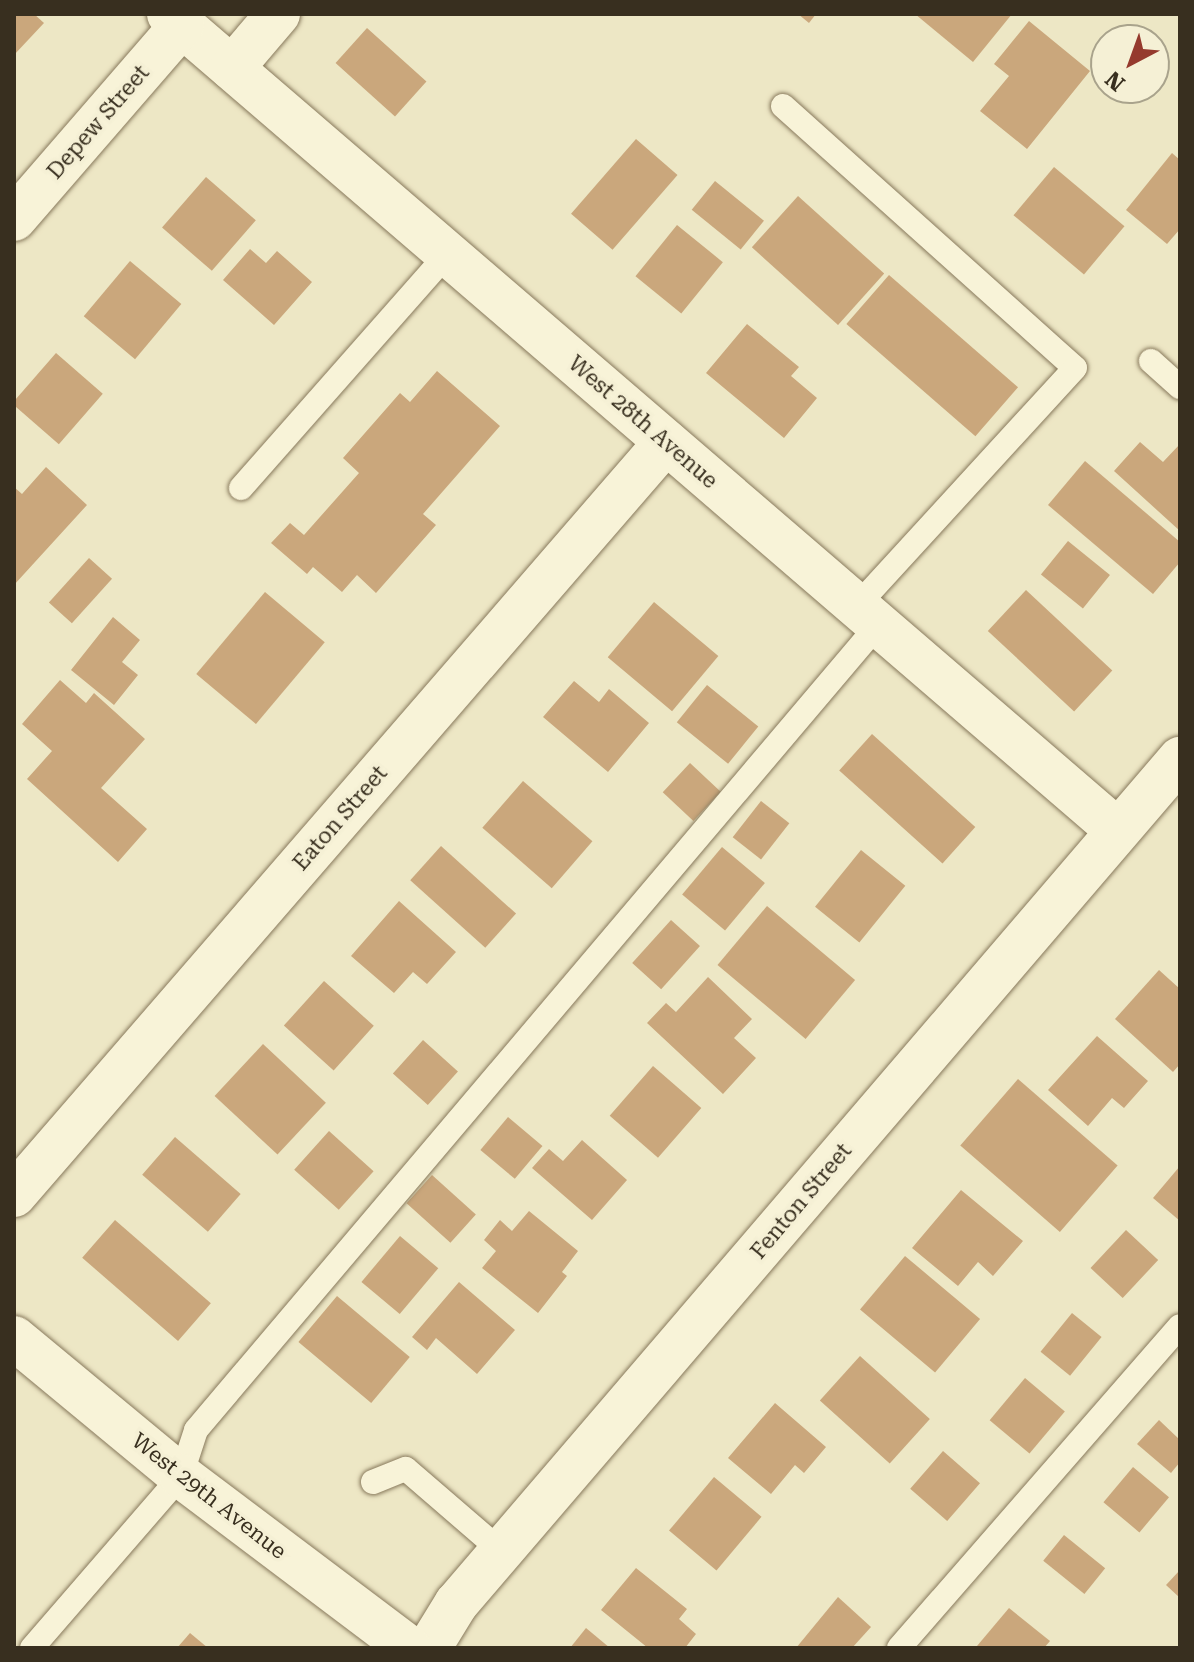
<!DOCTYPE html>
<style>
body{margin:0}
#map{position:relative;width:1194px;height:1662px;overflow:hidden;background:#ede7c5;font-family:"Roboto Serif",serif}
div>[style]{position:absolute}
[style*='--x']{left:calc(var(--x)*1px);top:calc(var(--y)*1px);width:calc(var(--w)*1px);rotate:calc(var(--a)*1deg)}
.building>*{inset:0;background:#caa77c;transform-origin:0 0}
.roads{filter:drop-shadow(0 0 2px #88795c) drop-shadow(0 0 2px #88795c)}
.service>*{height:24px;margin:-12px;padding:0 12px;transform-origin:12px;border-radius:12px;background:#f8f3d8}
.minor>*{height:44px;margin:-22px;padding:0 22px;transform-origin:22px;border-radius:22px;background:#f8f3d8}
.tertiary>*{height:44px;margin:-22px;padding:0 22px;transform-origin:22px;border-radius:22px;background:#f8f3d8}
span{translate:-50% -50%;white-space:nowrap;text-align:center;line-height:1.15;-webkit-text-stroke:7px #f5f0d5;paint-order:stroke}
.street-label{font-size:22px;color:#382f1f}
.frame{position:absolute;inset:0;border:16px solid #382f1f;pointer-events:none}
.north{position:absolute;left:1090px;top:24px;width:80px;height:80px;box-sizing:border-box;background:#f5f0d5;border:2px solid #a9a38c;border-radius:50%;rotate:221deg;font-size:22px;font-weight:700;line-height:32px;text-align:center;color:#382f1f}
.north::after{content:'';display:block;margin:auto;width:28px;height:36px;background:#953a2d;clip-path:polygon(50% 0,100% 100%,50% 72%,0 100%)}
</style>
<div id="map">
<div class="building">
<i style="clip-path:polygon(14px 14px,34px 14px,44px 23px,14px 55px)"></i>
<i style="clip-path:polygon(798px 14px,816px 14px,809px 23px)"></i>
<i style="clip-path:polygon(915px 14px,1012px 14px,973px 62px)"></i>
<i style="clip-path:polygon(1029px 21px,1090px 71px,1027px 149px,980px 111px,1009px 76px,994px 64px)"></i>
<i style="left:367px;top:28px;width:80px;height:47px;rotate:42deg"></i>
<i style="left:636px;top:139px;width:55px;height:99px;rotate:41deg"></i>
<i style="clip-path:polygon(1172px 153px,1180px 160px,1180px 229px,1167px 244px,1126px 210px)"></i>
<i style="left:1054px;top:167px;width:92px;height:63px;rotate:40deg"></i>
<i style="left:206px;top:177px;width:66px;height:67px;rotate:41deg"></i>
<i style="left:715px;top:181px;width:63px;height:37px;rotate:39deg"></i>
<i style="left:798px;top:196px;width:116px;height:69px;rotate:42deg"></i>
<i style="left:677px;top:225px;width:59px;height:66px;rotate:39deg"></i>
<i style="clip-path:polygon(250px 249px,266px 263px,277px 251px,312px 282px,274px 325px,223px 280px)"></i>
<i style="left:130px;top:261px;width:67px;height:72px;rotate:40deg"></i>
<i style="left:889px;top:275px;width:171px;height:65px;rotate:41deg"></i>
<i style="clip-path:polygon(747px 324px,799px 367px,791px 376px,817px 398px,784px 438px,706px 373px)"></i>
<i style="left:56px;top:353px;width:62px;height:67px;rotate:41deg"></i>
<i style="clip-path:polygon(437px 371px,500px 426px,423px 514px,436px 525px,376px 593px,357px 575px,342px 592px,313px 567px,307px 574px,271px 543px,290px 523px,304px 535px,359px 473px,343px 458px,400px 393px,410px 402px)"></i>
<i style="clip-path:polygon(1140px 442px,1163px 462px,1180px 444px,1180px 531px,1114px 471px)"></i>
<i style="clip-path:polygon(1085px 461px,1180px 542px,1180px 562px,1153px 594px,1048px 505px)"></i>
<i style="clip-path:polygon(46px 467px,87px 505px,14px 585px,14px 487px,22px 494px)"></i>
<i style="left:1068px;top:541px;width:54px;height:43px;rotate:39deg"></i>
<i style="left:89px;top:558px;width:31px;height:60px;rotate:42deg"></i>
<i style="left:1026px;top:590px;width:118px;height:56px;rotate:43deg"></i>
<i style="left:265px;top:592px;width:78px;height:107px;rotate:40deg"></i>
<i style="left:654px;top:602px;width:84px;height:72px;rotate:40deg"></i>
<i style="clip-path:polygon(113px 617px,140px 640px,122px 662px,138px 675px,114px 705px,71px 670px)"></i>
<i style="clip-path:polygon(60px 680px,86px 703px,94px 693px,145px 739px,101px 788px,147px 829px,118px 862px,27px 779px,52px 751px,22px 724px)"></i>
<i style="clip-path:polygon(574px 681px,599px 702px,609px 689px,649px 723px,608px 772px,543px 717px)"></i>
<i style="left:707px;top:685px;width:66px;height:48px;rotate:39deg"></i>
<i style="left:872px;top:734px;width:139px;height:49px;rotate:42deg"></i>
<i style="left:690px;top:763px;width:42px;height:40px;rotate:43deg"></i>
<i style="left:523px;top:781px;width:92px;height:62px;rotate:41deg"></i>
<i style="left:761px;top:801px;width:36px;height:46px;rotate:38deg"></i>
<i style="left:441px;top:846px;width:101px;height:46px;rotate:42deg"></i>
<i style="left:722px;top:847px;width:56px;height:62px;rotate:40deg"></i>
<i style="left:861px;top:850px;width:57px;height:73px;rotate:39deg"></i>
<i style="clip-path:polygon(399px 901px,456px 952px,427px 984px,413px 972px,394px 993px,351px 956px)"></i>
<i style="left:767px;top:906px;width:115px;height:77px;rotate:40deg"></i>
<i style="left:671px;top:920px;width:39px;height:58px;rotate:42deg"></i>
<i style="clip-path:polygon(1159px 970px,1180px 989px,1180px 1064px,1173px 1072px,1115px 1019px)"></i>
<i style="clip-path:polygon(708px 977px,752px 1019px,734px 1038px,756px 1058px,723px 1094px,647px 1023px,666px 1003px,676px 1012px)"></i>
<i style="left:324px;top:981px;width:67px;height:60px;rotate:42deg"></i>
<i style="clip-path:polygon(1097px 1036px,1148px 1081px,1124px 1108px,1112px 1098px,1088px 1126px,1048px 1090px)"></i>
<i style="left:423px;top:1040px;width:47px;height:45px;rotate:42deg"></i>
<i style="left:263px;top:1044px;width:86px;height:71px;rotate:43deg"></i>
<i style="left:653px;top:1066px;width:64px;height:66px;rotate:41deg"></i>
<i style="left:1018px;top:1079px;width:132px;height:88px;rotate:41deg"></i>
<i style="left:508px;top:1117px;width:45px;height:43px;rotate:40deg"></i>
<i style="left:329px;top:1131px;width:60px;height:52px;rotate:42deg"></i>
<i style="left:175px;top:1137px;width:87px;height:50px;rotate:41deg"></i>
<i style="clip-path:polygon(582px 1140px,627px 1180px,592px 1220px,532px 1168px,549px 1149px,563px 1161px)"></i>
<i style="clip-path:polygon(1180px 1166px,1180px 1221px,1153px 1198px)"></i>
<i style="left:432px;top:1175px;width:59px;height:38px;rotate:42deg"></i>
<i style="clip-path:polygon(961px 1190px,1023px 1241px,993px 1276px,978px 1262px,958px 1286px,912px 1248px)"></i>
<i style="clip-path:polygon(529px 1211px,578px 1251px,562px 1272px,567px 1276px,538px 1313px,482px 1268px,496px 1251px,484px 1240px,500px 1220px,512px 1231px)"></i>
<i style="left:115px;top:1220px;width:127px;height:50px;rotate:41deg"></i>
<i style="left:1126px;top:1230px;width:44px;height:52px;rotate:43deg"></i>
<i style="left:400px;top:1236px;width:50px;height:60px;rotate:40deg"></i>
<i style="left:905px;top:1256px;width:98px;height:70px;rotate:40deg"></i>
<i style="clip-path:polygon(459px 1282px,515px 1330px,477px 1374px,436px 1338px,427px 1350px,412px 1337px)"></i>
<i style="left:337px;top:1296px;width:95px;height:60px;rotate:40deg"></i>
<i style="left:1072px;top:1313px;width:38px;height:50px;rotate:39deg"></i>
<i style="left:860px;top:1356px;width:94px;height:60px;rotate:42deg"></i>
<i style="left:1025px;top:1378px;width:52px;height:55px;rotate:40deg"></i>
<i style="clip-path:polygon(775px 1403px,826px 1447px,804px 1473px,795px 1465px,771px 1494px,728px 1458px)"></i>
<i style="clip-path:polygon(1159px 1420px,1180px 1440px,1180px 1462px,1171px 1473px,1137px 1444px)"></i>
<i style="left:943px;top:1451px;width:49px;height:50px;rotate:41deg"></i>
<i style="left:1133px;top:1467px;width:47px;height:46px;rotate:40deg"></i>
<i style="left:714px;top:1477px;width:62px;height:70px;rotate:40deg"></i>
<i style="left:1064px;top:1535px;width:53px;height:33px;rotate:39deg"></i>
<i style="clip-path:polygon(636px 1568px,687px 1609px,679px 1619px,696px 1634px,685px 1648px,648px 1648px,601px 1610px)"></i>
<i style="clip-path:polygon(1180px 1570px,1180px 1598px,1166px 1585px)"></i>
<i style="clip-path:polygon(838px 1597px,871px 1627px,852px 1648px,796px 1648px)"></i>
<i style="clip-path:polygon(1009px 1608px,1050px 1641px,1044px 1648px,977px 1646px)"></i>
<i style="clip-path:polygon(586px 1628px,610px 1648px,570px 1648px)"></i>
<i style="clip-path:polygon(190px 1633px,208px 1648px,177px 1648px)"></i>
</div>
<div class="roads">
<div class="service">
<i style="--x:783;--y:106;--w:392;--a:41.9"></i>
<i style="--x:1075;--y:368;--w:324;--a:132.5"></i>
<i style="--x:1151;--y:361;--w:39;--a:42"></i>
<i style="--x:241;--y:488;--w:312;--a:-48.6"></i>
<i style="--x:373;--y:1482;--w:35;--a:-22"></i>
<i style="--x:406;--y:1469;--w:125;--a:40.8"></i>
<i style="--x:32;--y:1648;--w:228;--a:-49.1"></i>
<i style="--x:181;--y:1476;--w:48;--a:-71.9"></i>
<i style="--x:196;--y:1430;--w:1055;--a:-49.73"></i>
<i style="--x:899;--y:1648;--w:427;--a:-48.9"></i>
</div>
<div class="minor">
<i style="--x:169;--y:14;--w:1251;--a:40.72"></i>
<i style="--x:232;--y:68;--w:71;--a:-49.6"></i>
<i style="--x:14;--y:219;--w:257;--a:-49.1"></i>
<i style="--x:14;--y:1195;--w:996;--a:-49.11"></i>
<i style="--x:429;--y:1648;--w:52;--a:-58.5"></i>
<i style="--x:456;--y:1604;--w:1113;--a:-49.41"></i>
</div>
<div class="tertiary">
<i style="--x:14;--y:1338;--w:217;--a:39.6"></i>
<i style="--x:181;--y:1476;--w:286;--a:37"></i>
</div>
</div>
<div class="street-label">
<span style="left:98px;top:122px;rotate:-49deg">Depew Street</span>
<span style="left:643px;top:422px;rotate:41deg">West 28th Avenue</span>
<span style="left:340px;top:818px;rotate:-49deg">Eaton Street</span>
<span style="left:801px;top:1201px;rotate:-50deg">Fenton Street</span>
<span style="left:209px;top:1496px;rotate:38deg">West 29th Avenue</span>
</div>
<div class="frame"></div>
<div class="north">N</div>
</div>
